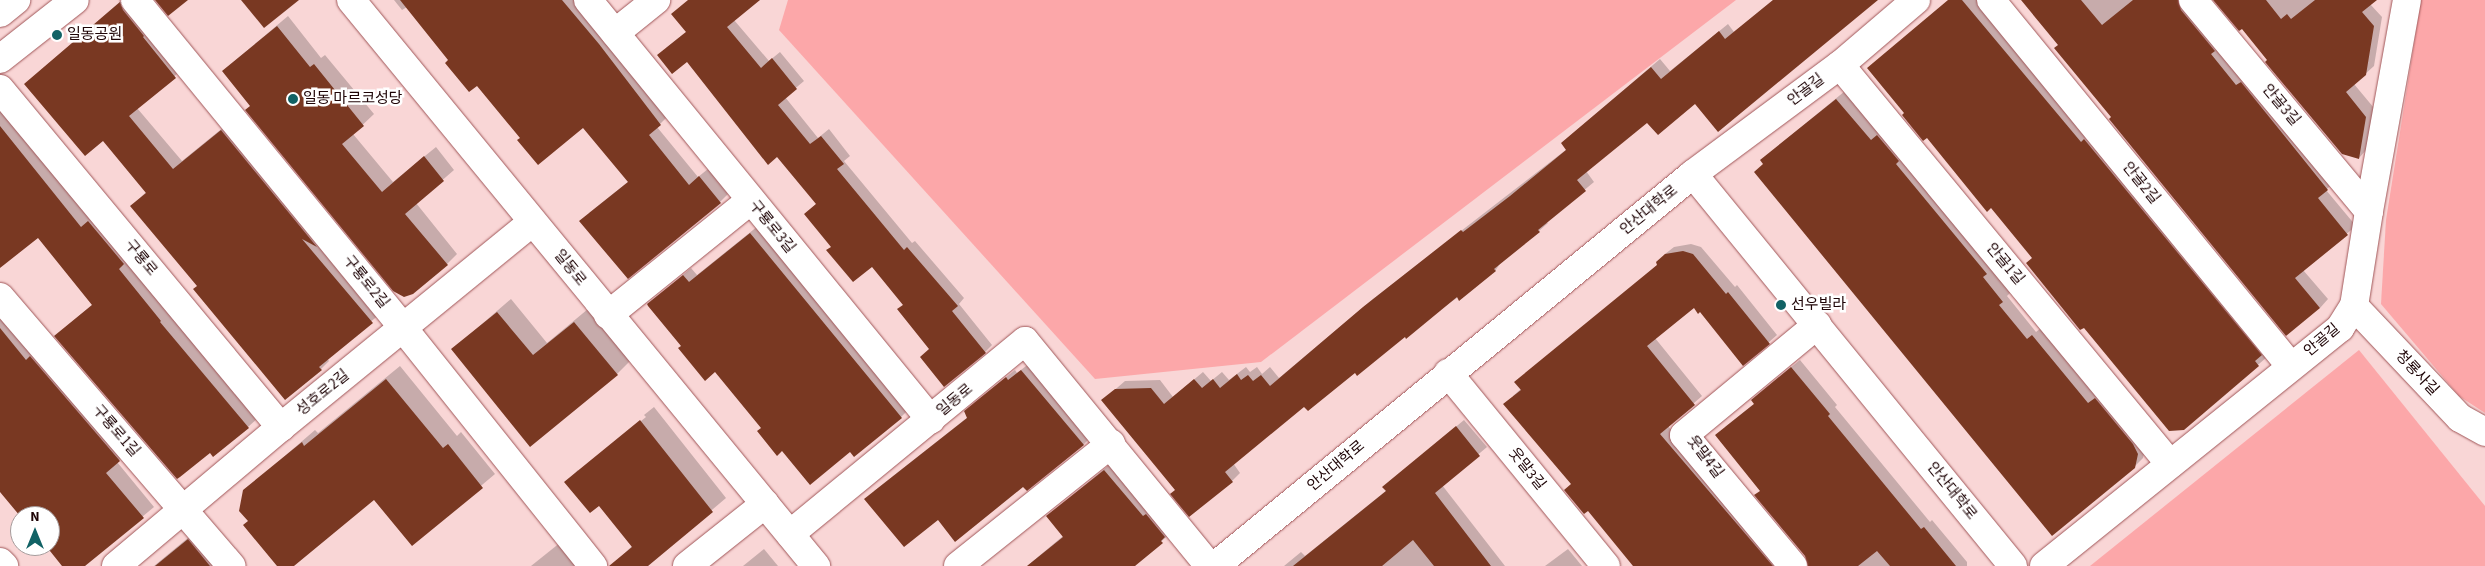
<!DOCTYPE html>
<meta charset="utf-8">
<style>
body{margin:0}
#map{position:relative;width:2485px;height:566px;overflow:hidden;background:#f9d6d6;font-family:"Source Sans 3","Noto Sans KR",sans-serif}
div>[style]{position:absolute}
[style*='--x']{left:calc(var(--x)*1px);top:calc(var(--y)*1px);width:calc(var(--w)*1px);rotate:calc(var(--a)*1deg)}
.green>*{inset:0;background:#fca7a9}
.shadow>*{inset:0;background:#0003}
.building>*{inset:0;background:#793822}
.roads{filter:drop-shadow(0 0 1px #a05658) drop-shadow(0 0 1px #a05658)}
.minor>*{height:28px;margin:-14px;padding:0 14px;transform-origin:14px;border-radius:14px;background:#fff}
.dots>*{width:14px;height:14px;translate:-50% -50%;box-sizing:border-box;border:2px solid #fff;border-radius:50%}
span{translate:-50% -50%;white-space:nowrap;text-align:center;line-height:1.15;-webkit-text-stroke:5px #fff;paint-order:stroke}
.poi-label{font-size:15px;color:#1e0406}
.left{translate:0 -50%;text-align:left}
.street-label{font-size:15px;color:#1e0406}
.north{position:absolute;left:10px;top:506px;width:50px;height:50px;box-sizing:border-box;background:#fff;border:1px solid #a59b9b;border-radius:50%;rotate:0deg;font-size:14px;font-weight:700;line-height:20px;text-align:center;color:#1e0406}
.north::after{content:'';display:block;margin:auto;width:18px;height:22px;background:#116265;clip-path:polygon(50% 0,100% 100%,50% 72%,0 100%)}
</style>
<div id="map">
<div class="green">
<i style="clip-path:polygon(788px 0,1736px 0,1261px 362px,1095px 379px,779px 30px)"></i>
<i style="clip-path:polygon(2421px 0,2485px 0,2485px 413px,2459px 396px,2381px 304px,2386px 220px)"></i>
<i style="clip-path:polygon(2359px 350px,2485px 506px,2485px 566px,2090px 566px)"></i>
</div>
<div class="shadow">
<i style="clip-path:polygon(122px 0,184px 68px,137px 108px,182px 161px,230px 122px,380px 314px,327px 358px,329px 361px,321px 369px,285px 398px,198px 286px,132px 206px,146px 192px,104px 140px,25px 84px)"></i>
<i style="clip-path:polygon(394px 0,577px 0,668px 116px,657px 127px,698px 177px,708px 169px,728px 194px,720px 202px,589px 213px,629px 181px,583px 126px,522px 138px,477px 84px,450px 60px,407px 7px,402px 10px)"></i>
<i style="clip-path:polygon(688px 0,752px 0,734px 20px,769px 61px,780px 52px,804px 81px,785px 97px,818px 138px,829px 129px,850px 156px,844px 161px,912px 243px,915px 241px,964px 298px,959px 304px,992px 345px,985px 352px,930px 349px,898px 309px,904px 304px,872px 265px,832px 246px,805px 214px,817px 203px,778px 155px,688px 60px,666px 48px,687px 31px)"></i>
<i style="clip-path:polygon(1773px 0,1876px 0,1695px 103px,1648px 121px,1586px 171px,1594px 182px,1546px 222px,1548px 223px,1539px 231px,1502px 261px,1495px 271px,1305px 405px,1233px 463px,1240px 473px,1232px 481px,1176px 490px,1103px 400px,1125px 381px,1160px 380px,1173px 397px,1203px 372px,1211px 381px,1222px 372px,1229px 380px,1246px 367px,1250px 372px,1257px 367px,1262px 374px,1270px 367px,1279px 378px,1373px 299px,1567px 149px,1562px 143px,1571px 135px,1660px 59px,1670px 71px,1728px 24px,1734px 32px)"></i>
<i style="clip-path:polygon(1948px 0,1977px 0,2089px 135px,2267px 357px,2184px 429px,2033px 258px)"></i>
<i style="clip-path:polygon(2022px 0,2188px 0,2335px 181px,2326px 190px,2356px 226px,2303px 270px,2328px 299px,2320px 308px,2112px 117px,2059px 45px)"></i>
<i style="clip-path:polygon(2215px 0,2375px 0,2370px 4px,2382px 17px,2374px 66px,2354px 84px,2374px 108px,2367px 149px,2359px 158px,2269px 60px,2242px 27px)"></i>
<i style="clip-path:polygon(288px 16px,321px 58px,325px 55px,374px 114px,353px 134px,393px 182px,436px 147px,454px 170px,416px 203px,457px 254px,447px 264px,251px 105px,223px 71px)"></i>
<i style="clip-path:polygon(1845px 91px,2011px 292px,2007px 296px,2036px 332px,2041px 328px,2146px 445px,2143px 458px,2134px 467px,1761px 160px)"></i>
<i style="clip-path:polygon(0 102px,259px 417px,248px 427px,67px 326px,93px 304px,38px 236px,0 267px)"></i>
<i style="clip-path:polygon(758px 226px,908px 410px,901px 417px,851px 450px,762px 427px,715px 370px,682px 346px,649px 304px,691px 268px,697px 275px)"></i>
<i style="clip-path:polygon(1691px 244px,1701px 247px,1735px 287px,1737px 285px,1777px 335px,1744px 364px,1700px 311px,1694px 307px,1655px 338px,1702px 396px,1668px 426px,1787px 566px,1636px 566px,1572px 484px,1513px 396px,1658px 264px,1665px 254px,1674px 247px)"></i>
<i style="clip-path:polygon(511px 299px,547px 343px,588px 309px,630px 361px,617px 374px,453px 349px)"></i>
<i style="clip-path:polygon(0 306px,130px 450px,117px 462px,154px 507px,83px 566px,64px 566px,47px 546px,50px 546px,50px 516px,21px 516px,0 491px)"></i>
<i style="clip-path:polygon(1800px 360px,1837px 405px,1835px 407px,1930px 522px,1932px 520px,1967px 562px,1967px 566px,1809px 566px,1810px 563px,1762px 490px,1725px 427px,1755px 403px,1753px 400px,1761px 392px)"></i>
<i style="clip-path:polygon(1030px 363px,1092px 436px,1083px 445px,1023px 485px,938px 518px,874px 491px,968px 417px,974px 403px,1015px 370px,1017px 373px)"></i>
<i style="clip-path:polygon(400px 366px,457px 436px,461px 432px,495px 474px,412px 544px,374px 499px,292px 566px,279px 566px,249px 521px,244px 491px,315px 430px,318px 433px)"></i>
<i style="clip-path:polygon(654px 407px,726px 498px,647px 565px,625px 566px,619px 559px,633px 545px,599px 504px,566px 482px,578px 470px,578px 472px,646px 417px,644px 415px)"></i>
<i style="clip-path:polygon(1464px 420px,1487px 447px,1442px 485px,1505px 566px,1284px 566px,1301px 552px,1305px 556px,1387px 490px,1392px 480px)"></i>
<i style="clip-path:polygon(1115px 460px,1172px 532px,1133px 566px,1027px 566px,1063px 536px,1048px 516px)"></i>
<i style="clip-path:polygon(201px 527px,221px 566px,154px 566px)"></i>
<i style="clip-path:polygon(561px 542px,581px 566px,531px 566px)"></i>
<i style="clip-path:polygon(764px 549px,778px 566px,743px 566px)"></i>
<i style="clip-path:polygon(1568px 549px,1582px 566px,1545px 566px)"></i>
</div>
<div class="building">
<i style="clip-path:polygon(155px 0,188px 0,168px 16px)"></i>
<i style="clip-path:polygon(241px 0,299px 0,264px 28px)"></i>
<i style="clip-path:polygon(400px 0,562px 0,599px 44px,661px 125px,649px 135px,689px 185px,699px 176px,721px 203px,628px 279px,579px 221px,628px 182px,583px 128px,538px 165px,517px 140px,520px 138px,477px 86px,469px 92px,445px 63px,448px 60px)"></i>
<i style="clip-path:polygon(688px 0,760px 0,727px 27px,761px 68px,772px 58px,797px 89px,778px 105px,810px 144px,821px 136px,844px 164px,837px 169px,904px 250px,907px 247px,958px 306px,952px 311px,986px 353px,944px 387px,920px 357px,929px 349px,897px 309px,903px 305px,872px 267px,853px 282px,826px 250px,831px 247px,804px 214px,816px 204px,777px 157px,768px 165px,687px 62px,672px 74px,657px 55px,686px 32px,671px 14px)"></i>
<i style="clip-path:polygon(1773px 0,1878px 0,1718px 132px,1695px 104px,1658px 135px,1647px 123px,1577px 180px,1586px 191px,1538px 230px,1540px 232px,1494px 269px,1496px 271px,1459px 301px,1457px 297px,1406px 339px,1405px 337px,1357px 376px,1355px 373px,1308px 411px,1304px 407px,1225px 472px,1233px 482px,1189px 517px,1170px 494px,1175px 490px,1101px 400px,1115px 389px,1151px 388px,1164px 404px,1194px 379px,1202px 388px,1213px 379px,1220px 388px,1237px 374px,1241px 380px,1248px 375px,1253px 381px,1261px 375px,1270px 386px,1363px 307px,1461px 230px,1463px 232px,1510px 196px,1566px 150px,1561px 143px,1651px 67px,1661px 79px,1719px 31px,1725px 39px)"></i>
<i style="clip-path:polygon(1948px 0,1962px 0,2081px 142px,2084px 139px,2262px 355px,2255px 361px,2259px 366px,2184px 430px,2169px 431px,2084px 328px,2080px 330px,2026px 263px,2032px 258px,1991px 208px,1987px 212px,1927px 138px,1923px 141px,1902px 115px,1904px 113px,1867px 68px)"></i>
<i style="clip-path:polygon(2021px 0,2081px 0,2102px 25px,2133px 0,2178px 0,2181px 10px,2215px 51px,2211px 54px,2236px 85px,2241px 82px,2328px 190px,2318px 198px,2348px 235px,2295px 278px,2320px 308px,2286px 336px,2109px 119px,2111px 117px,2054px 48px,2058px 45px)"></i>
<i style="clip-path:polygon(2213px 0,2266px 0,2281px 19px,2287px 14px,2291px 19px,2315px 0,2377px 0,2362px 12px,2374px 26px,2366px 75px,2346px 92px,2366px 117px,2359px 159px,2342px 154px,2265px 62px,2267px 60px,2242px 29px,2239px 31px)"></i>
<i style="clip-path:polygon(120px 2px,123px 10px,144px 36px,143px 37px,176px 78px,129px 116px,173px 169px,221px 130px,317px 247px,302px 239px,373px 323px,319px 367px,322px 370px,285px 400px,193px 289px,197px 286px,130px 206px,146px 193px,103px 141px,85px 156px,24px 84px)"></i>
<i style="clip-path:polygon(277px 26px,310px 67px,314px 64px,364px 126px,342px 144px,382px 192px,424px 156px,444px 181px,405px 214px,448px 265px,413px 294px,404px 297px,393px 291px,245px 110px,250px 106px,222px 71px)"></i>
<i style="clip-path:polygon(1836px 99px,1871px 140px,1877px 135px,1899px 161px,1896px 164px,1987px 274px,1983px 277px,2003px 302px,1999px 305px,2027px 339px,2032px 335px,2088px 403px,2095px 398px,2133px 444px,2138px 454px,2135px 468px,2052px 536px,1754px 172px,1763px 164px,1760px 160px)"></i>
<i style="clip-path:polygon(0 126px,81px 227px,88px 221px,124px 264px,119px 269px,161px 321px,160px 322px,249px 428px,213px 457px,210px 453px,180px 477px,177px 479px,54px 336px,92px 305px,38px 238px,0 268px)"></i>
<i style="clip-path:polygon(750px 233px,902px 418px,854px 457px,850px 452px,810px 485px,782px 451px,777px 456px,757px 431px,761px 428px,715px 372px,705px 381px,678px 348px,681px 346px,648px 306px,647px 304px,683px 275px,689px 282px)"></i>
<i style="clip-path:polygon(1683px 251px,1693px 254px,1726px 294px,1728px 292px,1770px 344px,1743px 366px,1700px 312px,1698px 314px,1694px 308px,1647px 346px,1695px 405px,1660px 434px,1773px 566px,1633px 566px,1588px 511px,1584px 514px,1564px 490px,1571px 484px,1503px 404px,1521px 390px,1514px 382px,1657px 265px,1656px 262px,1665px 254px)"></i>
<i style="clip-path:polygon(497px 312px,533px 355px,574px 322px,618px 375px,530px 447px,451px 349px)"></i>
<i style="clip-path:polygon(0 328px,26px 360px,30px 356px,120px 461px,106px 473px,144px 518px,85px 566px,62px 566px,46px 546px,50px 546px,50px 516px,20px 515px,20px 516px,0 492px)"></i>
<i style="clip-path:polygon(1791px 367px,1830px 414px,1828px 416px,1921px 529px,1924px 527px,1956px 566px,1890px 566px,1877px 551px,1858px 566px,1808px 566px,1805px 556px,1754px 495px,1760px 491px,1715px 435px,1754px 404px,1751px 400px)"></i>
<i style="clip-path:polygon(1021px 370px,1084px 445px,1027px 491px,1023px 487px,955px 542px,938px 520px,904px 547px,864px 499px,967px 418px,964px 411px,1006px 377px,1008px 380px)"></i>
<i style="clip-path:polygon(386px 379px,443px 448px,448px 444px,483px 488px,412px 546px,374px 500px,294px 566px,277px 566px,243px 525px,248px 521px,239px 511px,243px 490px,302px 442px,304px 446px)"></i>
<i style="clip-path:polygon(640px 420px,713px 512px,648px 566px,609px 566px,632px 547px,599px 506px,590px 513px,564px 482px)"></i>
<i style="clip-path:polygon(1456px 426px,1480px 456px,1435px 493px,1491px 566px,1434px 566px,1413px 540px,1382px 566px,1293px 566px,1386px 491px,1382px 487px)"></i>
<i style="clip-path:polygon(1104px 470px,1143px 516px,1146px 514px,1165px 537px,1161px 541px,1163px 543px,1135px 566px,1027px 566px,1063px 537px,1046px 516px)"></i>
<i style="clip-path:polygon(188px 539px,210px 566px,155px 566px)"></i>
</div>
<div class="roads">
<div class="minor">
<i style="--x:135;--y:0;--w:424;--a:50.7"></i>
<i style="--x:403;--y:328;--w:305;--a:51.4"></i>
<i style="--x:351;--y:0;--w:733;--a:50.6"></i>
<i style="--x:588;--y:0;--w:542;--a:50.76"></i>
<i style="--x:1991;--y:0;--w:473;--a:50.7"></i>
<i style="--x:2193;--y:0;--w:275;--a:50.2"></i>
<i style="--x:0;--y:13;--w:21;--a:-39"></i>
<i style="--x:615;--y:33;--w:53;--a:-38.8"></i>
<i style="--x:0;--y:59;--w:95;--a:-38.2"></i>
<i style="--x:1840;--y:65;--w:518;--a:50.41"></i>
<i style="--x:0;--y:89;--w:440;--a:50.3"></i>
<i style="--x:1693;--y:174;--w:506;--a:50.77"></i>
<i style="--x:0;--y:297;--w:355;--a:49.3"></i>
<i style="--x:2354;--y:306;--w:154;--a:46.6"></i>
<i style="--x:2460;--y:418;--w:29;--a:29"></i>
<i style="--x:608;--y:315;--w:182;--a:-38.8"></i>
<i style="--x:1448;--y:373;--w:249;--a:50.7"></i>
<i style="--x:790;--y:534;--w:304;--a:-39.4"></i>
<i style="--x:1025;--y:341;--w:291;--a:50.7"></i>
<i style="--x:0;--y:562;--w:6;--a:45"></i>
<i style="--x:116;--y:566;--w:216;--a:-40.1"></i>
<i style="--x:281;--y:427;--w:324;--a:-39.2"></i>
<i style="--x:687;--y:566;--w:100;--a:-38.5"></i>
<i style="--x:958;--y:566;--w:196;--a:-38.6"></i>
<i style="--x:1215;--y:566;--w:618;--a:-39.35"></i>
<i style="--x:1693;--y:174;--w:183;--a:-36.6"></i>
<i style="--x:1840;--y:65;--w:100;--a:-40.5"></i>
<i style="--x:1793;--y:566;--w:170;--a:-129.8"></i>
<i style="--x:1684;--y:435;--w:173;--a:-39.6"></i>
<i style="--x:2044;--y:566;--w:380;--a:-38.8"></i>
<i style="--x:2340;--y:328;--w:26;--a:-58"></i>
<i style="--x:2354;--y:306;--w:96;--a:-81"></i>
<i style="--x:2369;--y:211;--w:214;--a:-79.8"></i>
</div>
</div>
<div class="dots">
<i style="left:57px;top:35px;background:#116265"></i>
<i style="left:293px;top:99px;background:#116265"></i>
<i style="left:1781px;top:305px;background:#116265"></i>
</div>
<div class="poi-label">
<span class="left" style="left:67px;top:35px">일동공원</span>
<span class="left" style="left:303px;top:99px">일동 마르코성당</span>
<span class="left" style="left:1791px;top:305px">선우빌라</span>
</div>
<div class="street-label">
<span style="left:1806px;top:90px;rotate:-37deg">안골길</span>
<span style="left:2281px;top:105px;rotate:50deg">안골3길</span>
<span style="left:2141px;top:183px;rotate:51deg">안골2길</span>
<span style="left:1649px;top:210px;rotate:-39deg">안산대학로</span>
<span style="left:772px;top:227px;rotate:51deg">구룡로3길</span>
<span style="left:141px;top:258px;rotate:50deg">구룡로</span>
<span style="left:2005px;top:264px;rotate:50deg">안골1길</span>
<span style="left:570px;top:268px;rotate:51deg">일동로</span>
<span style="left:366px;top:282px;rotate:51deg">구룡로2길</span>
<span style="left:2322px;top:340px;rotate:-40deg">안골길</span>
<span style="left:2417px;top:373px;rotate:47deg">청룡사길</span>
<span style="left:323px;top:393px;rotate:-39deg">성호로2길</span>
<span style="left:955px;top:400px;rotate:-40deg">일동로</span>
<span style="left:116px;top:431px;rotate:49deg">구룡로1길</span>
<span style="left:1705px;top:457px;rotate:53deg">웃말4길</span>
<span style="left:1336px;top:466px;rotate:-40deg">안산대학로</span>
<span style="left:1527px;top:469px;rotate:51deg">웃말3길</span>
<span style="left:1952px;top:491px;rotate:51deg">안산대학로</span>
</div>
<div class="north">N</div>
</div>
